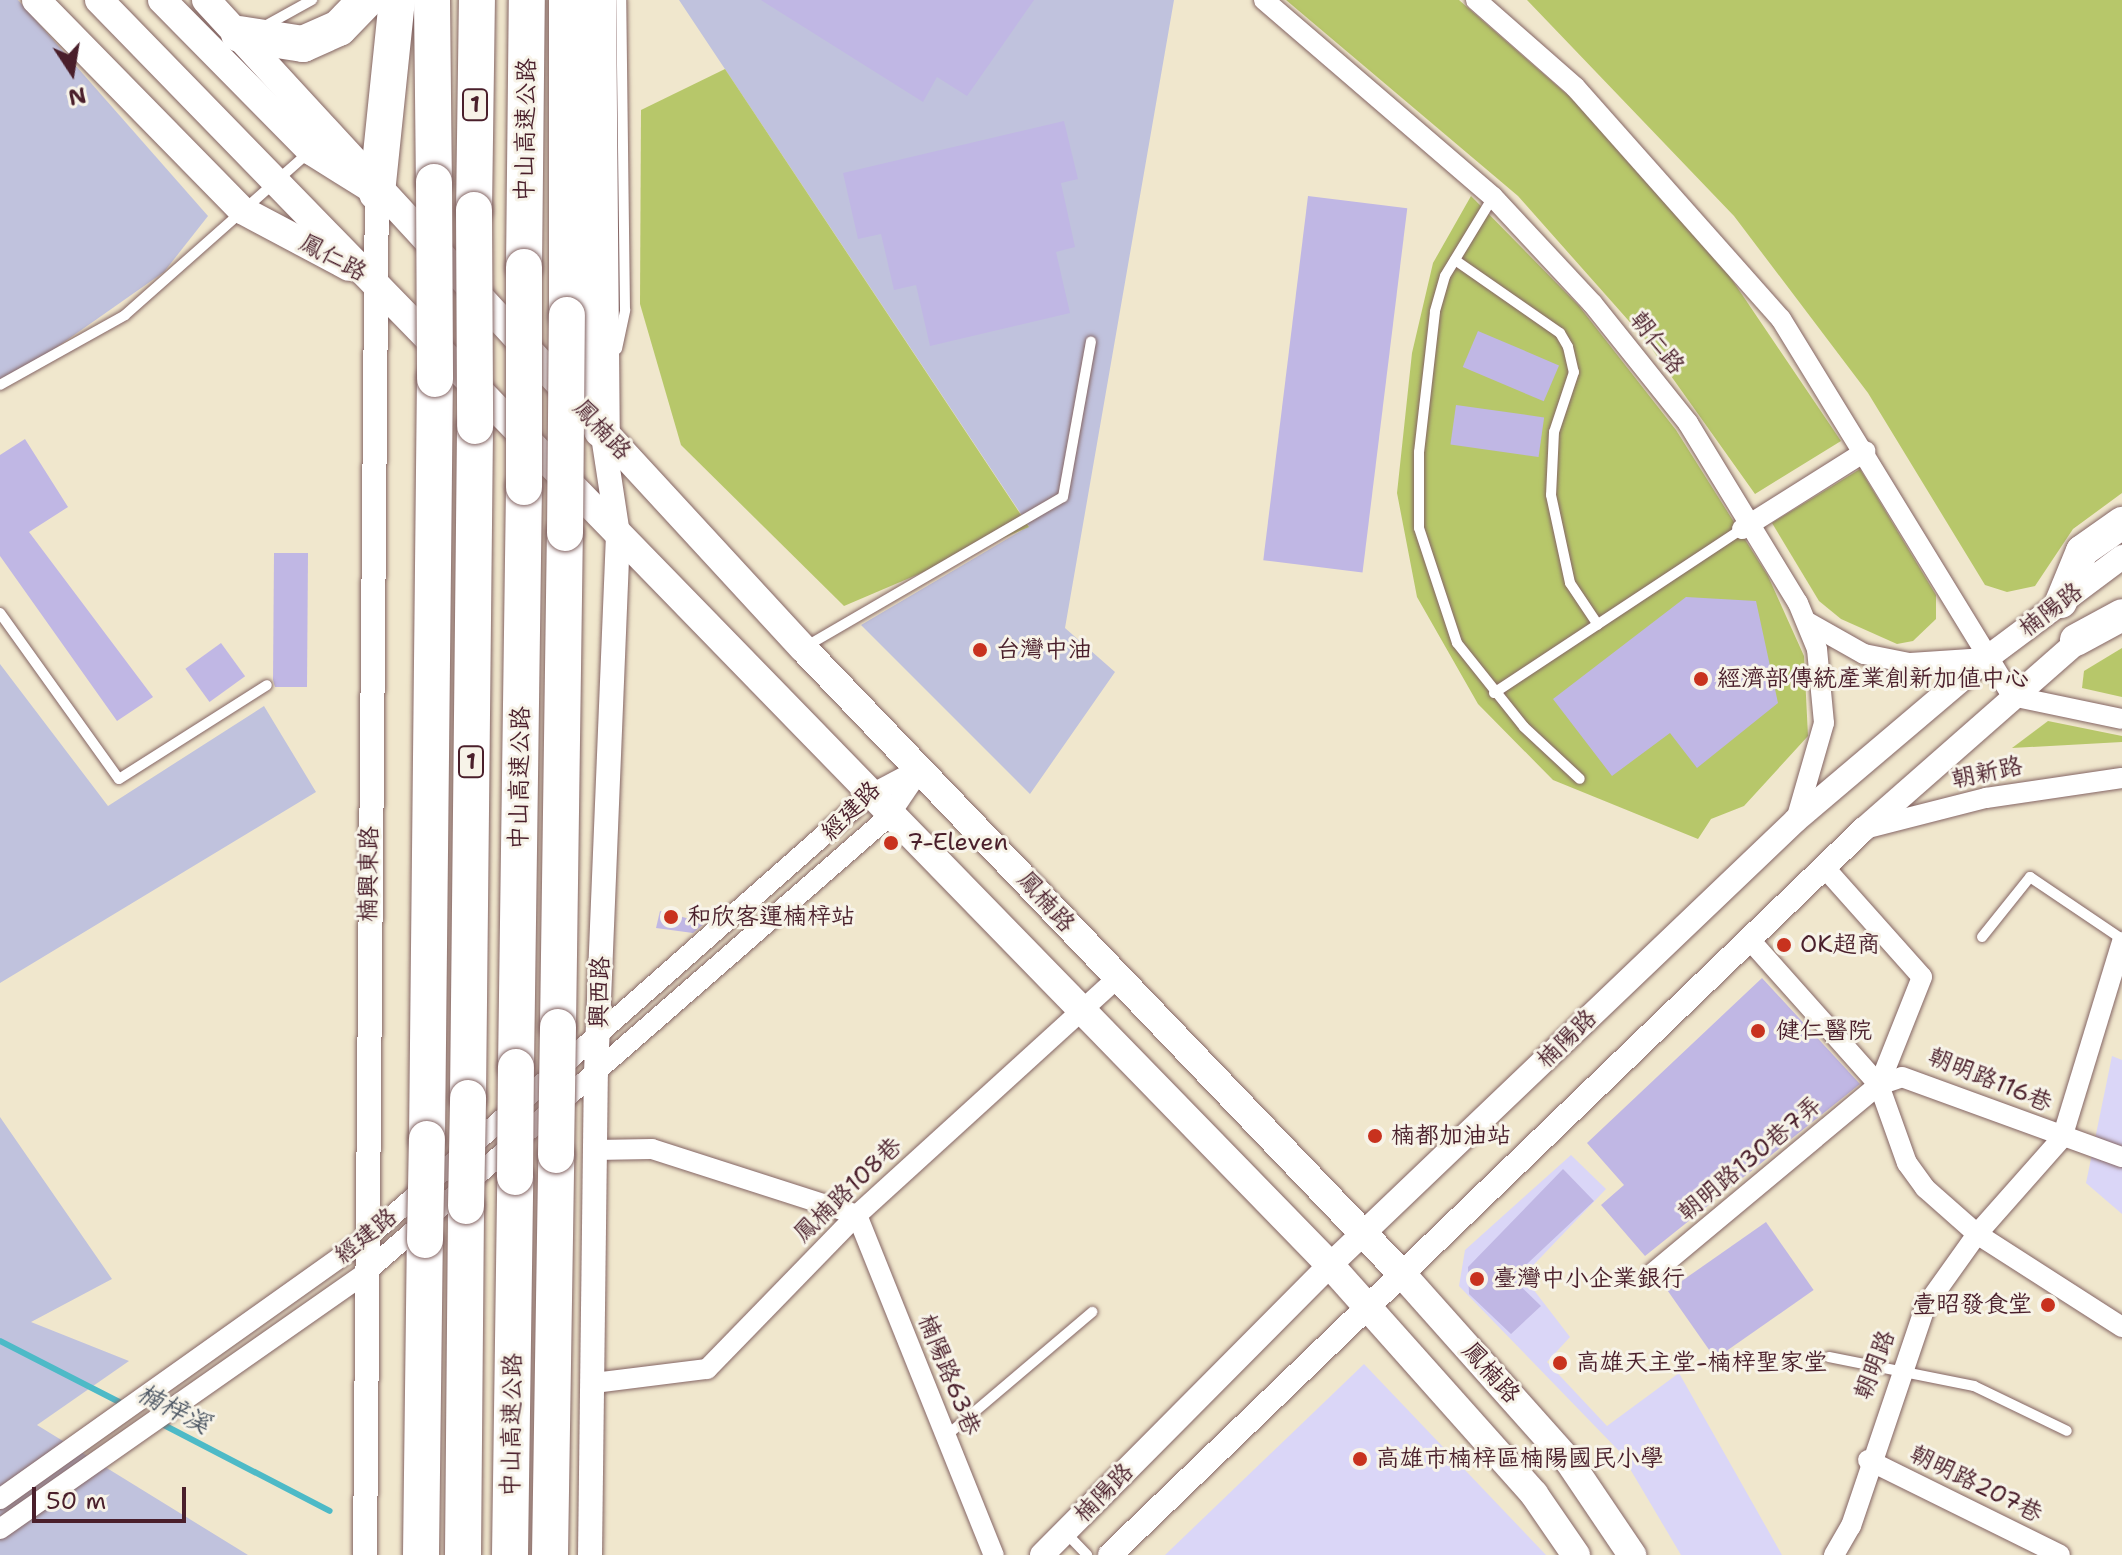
<!DOCTYPE html>
<meta charset="utf-8">
<style>
body{margin:0}
#map{position:relative;width:2122px;height:1555px;overflow:hidden;background:#f0e7cd;font-family:"Shantell Sans","LXGW WenKai TC",sans-serif}
div>[style]{position:absolute}
[style*='--x']{left:calc(var(--x)*1px);top:calc(var(--y)*1px);width:calc(var(--w)*1px);rotate:calc(var(--a)*1deg)}
.built>*{inset:0;background:#dad6f7}
.industrial>*{inset:0;background:#c0c2dd}
.green>*{inset:0;background:#b7c76a}
.stream>*{height:6px;margin:-3px;padding:0 3px;transform-origin:3px;border-radius:3px;background:#4dbac7}
.building>*{inset:0;background:#c0b7e4;transform-origin:0 0}
.roads{filter:drop-shadow(0 0 2px #846564) drop-shadow(0 0 2px #846564)}
.service>*{height:10px;margin:-5px;padding:0 5px;transform-origin:5px;border-radius:5px;background:#fff}
.minor>*{height:20px;margin:-10px;padding:0 10px;transform-origin:10px;border-radius:10px;background:#fff}
.tertiary>*{height:24px;margin:-12px;padding:0 12px;transform-origin:12px;border-radius:12px;background:#fff}
.secondary>*{height:28px;margin:-14px;padding:0 14px;transform-origin:14px;border-radius:14px;background:#fff}
.primary>*{height:32px;margin:-16px;padding:0 16px;transform-origin:16px;border-radius:16px;background:#fff}
.motorway>*{height:36px;margin:-18px;padding:0 18px;transform-origin:18px;border-radius:18px;background:#fff}
.bridges{filter:drop-shadow(0 0 2px #846564) drop-shadow(0 0 2px #846564)}
.motorway-bridge>*{height:36px;margin:-18px;padding:0 18px;transform-origin:18px;border-radius:18px;background:#fff}
.dots>*{width:22px;height:22px;translate:-50% -50%;box-sizing:border-box;border:4px solid #f7f3e8;border-radius:50%}
span{translate:-50% -50%;white-space:nowrap;text-align:center;line-height:1.15;-webkit-text-stroke:6px #f7f3e8;paint-order:stroke}
.shield-label span{padding:2px 6px;background:#f7f3e8;border:2px solid;border-radius:6px;-webkit-text-stroke-width:0}
.shield-label{font-size:22px;color:#4a1f2b;font-weight:700}
.street-label{font-size:24px;color:#4a1f2b}
.poi-label{font-size:24px;color:#4a1f2b}
.left{translate:0 -50%;text-align:left}
.right{translate:-100% -50%;text-align:right}
.water-label{font-size:26px;color:#4b5562;font-style:italic}
.north{position:absolute;left:32px;top:32px;width:80px;height:80px;-webkit-text-stroke:6px #f7f3e8;paint-order:stroke;rotate:168deg;font-size:22px;font-weight:700;line-height:32px;text-align:center;color:#4a1f2b}
.north::after{content:'';display:block;margin:auto;width:28px;height:36px;background:#4a1f2b;clip-path:polygon(50% 0,100% 100%,50% 72%,0 100%)}
.scale{position:absolute;left:32px;top:1487px;width:154px;height:36px;box-sizing:border-box;border:4px solid #4a1f2b;border-top:0;padding-left:10px;font-size:24px;line-height:28px;white-space:nowrap;color:#4a1f2b;-webkit-text-stroke:6px #f7f3e8;paint-order:stroke}
</style>
<div id="map">
<div class="built">
<i style="clip-path:polygon(2112px 1056px,2122px 1060px,2122px 1214px,2086px 1183px)"></i>
<i style="clip-path:polygon(1571px 1155px,1606px 1189px,1523px 1276px,1570px 1337px,1547px 1362px,1607px 1426px,1679px 1373px,1782px 1555px,1681px 1555px,1620px 1452px,1459px 1286px,1465px 1250px)"></i>
<i style="clip-path:polygon(1364px 1364px,1546px 1555px,1165px 1555px)"></i>
</div>
<div class="industrial">
<i style="clip-path:polygon(0 0,18px 0,208px 216px,164px 272px,0 387px)"></i>
<i style="clip-path:polygon(679px 0,1174px 0,1065px 628px,1115px 672px,1030px 794px,861px 625px,1029px 526px)"></i>
<i style="clip-path:polygon(0 664px,108px 806px,264px 706px,316px 792px,0 983px)"></i>
<i style="clip-path:polygon(0 1117px,112px 1279px,31px 1322px,129px 1361px,37px 1425px,248px 1555px,0 1555px)"></i>
</div>
<div class="green">
<i style="clip-path:polygon(1286px 0,1459px 0,1579px 105px,1718px 259px,1841px 441px,1755px 494px,1644px 338px,1518px 196px)"></i>
<i style="clip-path:polygon(1527px 0,2122px 0,2122px 493px,2073px 529px,2035px 586px,2007px 592px,1985px 585px,1868px 393px,1734px 216px)"></i>
<i style="clip-path:polygon(725px 69px,1029px 527px,844px 606px,681px 445px,640px 304px,641px 110px)"></i>
<i style="clip-path:polygon(1471px 196px,1579px 306px,1676px 430px,1768px 576px,1804px 656px,1808px 736px,1744px 806px,1711px 819px,1698px 839px,1553px 780px,1478px 704px,1417px 597px,1397px 493px,1412px 353px,1433px 263px)"></i>
<i style="clip-path:polygon(1860px 469px,1936px 595px,1936px 619px,1913px 641px,1897px 644px,1841px 619px,1819px 601px,1772px 523px)"></i>
<i style="clip-path:polygon(2122px 648px,2122px 697px,2082px 688px,2084px 671px)"></i>
<i style="clip-path:polygon(2048px 721px,2122px 736px,2122px 742px,2012px 748px)"></i>
</div>
<div class="stream">
<i style="--x:0;--y:1341;--w:140;--a:27.1"></i>
<i style="--x:160;--y:1423;--w:191;--a:27.4"></i>
</div>
<div class="building">
<i style="clip-path:polygon(761px 0,1034px 0,967px 96px,937px 77px,923px 102px)"></i>
<i style="clip-path:polygon(1064px 121px,1078px 179px,1061px 183px,1075px 247px,1056px 252px,1070px 313px,930px 346px,916px 285px,894px 290px,881px 234px,858px 239px,843px 173px)"></i>
<i style="left:1308px;top:196px;width:100px;height:367px;rotate:7deg"></i>
<i style="left:1478px;top:331px;width:88px;height:39px;rotate:23deg"></i>
<i style="left:1456px;top:405px;width:89px;height:40px;rotate:8deg"></i>
<i style="clip-path:polygon(25px 439px,68px 507px,29px 532px,153px 697px,117px 721px,0 556px,0 455px)"></i>
<i style="clip-path:polygon(274px 553px,308px 553px,307px 687px,275px 687px,273px 680px)"></i>
<i style="clip-path:polygon(1686px 597px,1756px 601px,1778px 703px,1697px 768px,1670px 733px,1612px 776px,1553px 699px)"></i>
<i style="left:221px;top:643px;width:41px;height:44px;rotate:54deg"></i>
<i style="clip-path:polygon(660px 911px,705px 923px,693px 933px,656px 928px)"></i>
<i style="clip-path:polygon(1762px 978px,1860px 1084px,1645px 1256px,1601px 1205px,1624px 1185px,1587px 1143px)"></i>
<i style="clip-path:polygon(1563px 1169px,1594px 1201px,1512px 1278px,1541px 1306px,1511px 1334px,1469px 1294px,1468px 1267px)"></i>
<i style="left:1766px;top:1222px;width:83px;height:120px;rotate:55deg"></i>
</div>
<div class="roads">
<div class="service">
<i style="--x:265;--y:26;--w:54;--a:-29"></i>
<i style="--x:1493;--y:197;--w:92;--a:121.3"></i>
<i style="--x:1445;--y:276;--w:37;--a:106"></i>
<i style="--x:1435;--y:312;--w:141;--a:96.5"></i>
<i style="--x:1419;--y:452;--w:76;--a:90"></i>
<i style="--x:1419;--y:528;--w:121;--a:71.7"></i>
<i style="--x:1457;--y:643;--w:107;--a:51.4"></i>
<i style="--x:1524;--y:727;--w:76;--a:42.9"></i>
<i style="--x:1455;--y:260;--w:128;--a:34.8"></i>
<i style="--x:1560;--y:333;--w:16;--a:60"></i>
<i style="--x:1568;--y:347;--w:26;--a:77"></i>
<i style="--x:1574;--y:372;--w:63;--a:108.4"></i>
<i style="--x:1554;--y:432;--w:63;--a:92.7"></i>
<i style="--x:1551;--y:495;--w:90;--a:77.8"></i>
<i style="--x:1570;--y:583;--w:50;--a:56.3"></i>
<i style="--x:617;--y:349;--w:40;--a:-78"></i>
<i style="--x:625;--y:310;--w:310;--a:-90.7"></i>
<i style="--x:0;--y:385;--w:143;--a:-29.2"></i>
<i style="--x:125;--y:315;--w:244;--a:-41.5"></i>
<i style="--x:0;--y:613;--w:204;--a:54.4"></i>
<i style="--x:119;--y:779;--w:175;--a:-32.4"></i>
<i style="--x:805;--y:647;--w:298;--a:-30.2"></i>
<i style="--x:1063;--y:497;--w:158;--a:-79.8"></i>
<i style="--x:1494;--y:693;--w:297;--a:-33.5"></i>
<i style="--x:1982;--y:937;--w:77;--a:-51.3"></i>
<i style="--x:2030;--y:877;--w:111;--a:34"></i>
<i style="--x:1829;--y:1357;--w:148;--a:11.3"></i>
<i style="--x:1974;--y:1386;--w:103;--a:25.8"></i>
<i style="--x:946;--y:1436;--w:192;--a:-40.3"></i>
<i style="--x:1065;--y:1532;--w:32;--a:46"></i>
</div>
<div class="minor">
<i style="--x:1264;--y:0;--w:302;--a:40.7"></i>
<i style="--x:1493;--y:197;--w:145;--a:47"></i>
<i style="--x:1592;--y:303;--w:154;--a:51.3"></i>
<i style="--x:1688;--y:423;--w:211;--a:58.6"></i>
<i style="--x:1798;--y:603;--w:50;--a:67.6"></i>
<i style="--x:1817;--y:649;--w:74;--a:84.6"></i>
<i style="--x:1824;--y:723;--w:101;--a:106.1"></i>
<i style="--x:1476;--y:0;--w:132;--a:41.3"></i>
<i style="--x:1575;--y:87;--w:310;--a:48.4"></i>
<i style="--x:1781;--y:319;--w:442;--a:58.5"></i>
<i style="--x:2012;--y:696;--w:112;--a:11.8"></i>
<i style="--x:1742;--y:529;--w:146;--a:-32.2"></i>
<i style="--x:1809;--y:623;--w:63;--a:29.4"></i>
<i style="--x:1864;--y:654;--w:46;--a:11.3"></i>
<i style="--x:1909;--y:663;--w:78;--a:-3.7"></i>
<i style="--x:1864;--y:829;--w:126;--a:-14.3"></i>
<i style="--x:1986;--y:798;--w:137;--a:-8.4"></i>
<i style="--x:1824;--y:867;--w:147;--a:48.3"></i>
<i style="--x:1922;--y:977;--w:116;--a:111.7"></i>
<i style="--x:1749;--y:939;--w:195;--a:48.3"></i>
<i style="--x:1879;--y:1085;--w:83;--a:70.3"></i>
<i style="--x:1907;--y:1163;--w:31;--a:54"></i>
<i style="--x:1925;--y:1188;--w:69;--a:41.5"></i>
<i style="--x:1977;--y:1234;--w:172;--a:32.7"></i>
<i style="--x:595;--y:1150;--w:57;--a:-1"></i>
<i style="--x:652;--y:1149;--w:215;--a:17.8"></i>
<i style="--x:857;--y:1215;--w:367;--a:68.1"></i>
<i style="--x:1653;--y:1273;--w:294;--a:-39.8"></i>
<i style="--x:1879;--y:1085;--w:24;--a:-19"></i>
<i style="--x:1902;--y:1077;--w:234;--a:20"></i>
<i style="--x:594;--y:1383;--w:114;--a:-7.1"></i>
<i style="--x:707;--y:1369;--w:215;--a:-45.8"></i>
<i style="--x:857;--y:1215;--w:350;--a:-42.3"></i>
<i style="--x:1868;--y:1460;--w:214;--a:26.3"></i>
<i style="--x:0;--y:1499;--w:448;--a:-35.4"></i>
<i style="--x:365;--y:1240;--w:671;--a:-41.43"></i>
<i style="--x:868;--y:796;--w:58;--a:-27.9"></i>
<i style="--x:0;--y:1529;--w:446;--a:-35"></i>
<i style="--x:365;--y:1273;--w:694;--a:-41.08"></i>
<i style="--x:888;--y:817;--w:60;--a:-55.8"></i>
<i style="--x:1834;--y:1555;--w:34;--a:-60"></i>
<i style="--x:1851;--y:1526;--w:231;--a:-71.3"></i>
<i style="--x:1925;--y:1307;--w:90;--a:-54.5"></i>
<i style="--x:1977;--y:1234;--w:128;--a:-48.5"></i>
<i style="--x:2062;--y:1138;--w:205;--a:-73"></i>
</div>
<div class="tertiary">
<i style="--x:365;--y:1555;--w:1362;--a:-89.5"></i>
<i style="--x:590;--y:1555;--w:482;--a:-89.3"></i>
<i style="--x:596;--y:1073;--w:539;--a:-87.66"></i>
<i style="--x:618;--y:534;--w:105;--a:-98.7"></i>
<i style="--x:1042;--y:1555;--w:409;--a:-45.2"></i>
<i style="--x:1330;--y:1265;--w:644;--a:-43.68"></i>
<i style="--x:1796;--y:820;--w:250;--a:-40.3"></i>
<i style="--x:1987;--y:658;--w:169;--a:-36.8"></i>
<i style="--x:1110;--y:1555;--w:1047;--a:-43.92"></i>
<i style="--x:1864;--y:829;--w:298;--a:-41.3"></i>
</div>
<div class="secondary">
<i style="--x:36;--y:0;--w:294;--a:45.6"></i>
<i style="--x:242;--y:210;--w:121;--a:28"></i>
<i style="--x:99;--y:0;--w:1765;--a:45.78"></i>
<i style="--x:1330;--y:1265;--w:307;--a:48.3"></i>
<i style="--x:1534;--y:1494;--w:74;--a:55.5"></i>
<i style="--x:162;--y:0;--w:212;--a:45.4"></i>
<i style="--x:311;--y:151;--w:66;--a:32"></i>
<i style="--x:206;--y:0;--w:881;--a:47.35"></i>
<i style="--x:803;--y:648;--w:866;--a:46.26"></i>
<i style="--x:1402;--y:1274;--w:249;--a:48.3"></i>
<i style="--x:1568;--y:1460;--w:115;--a:56"></i>
</div>
<div class="primary">
<i style="--x:2061;--y:602;--w:55;--a:-67.6"></i>
<i style="--x:2082;--y:551;--w:49;--a:-35"></i>
<i style="--x:2076;--y:640;--w:52;--a:-28.5"></i>
</div>
<div class="motorway">
<i style="--x:432;--y:0;--w:182;--a:89.4"></i>
<i style="--x:598;--y:0;--w:430;--a:89.5"></i>
<i style="--x:239;--y:34;--w:65;--a:8.9"></i>
<i style="--x:303;--y:44;--w:39;--a:-24"></i>
<i style="--x:339;--y:28;--w:39;--a:-46"></i>
<i style="--x:377;--y:193;--w:194;--a:-84.1"></i>
<i style="--x:474;--y:210;--w:210;--a:-89.2"></i>
<i style="--x:524;--y:267;--w:267;--a:-89.4"></i>
<i style="--x:567;--y:315;--w:315;--a:-90"></i>
<i style="--x:558;--y:1027;--w:494;--a:-89.2"></i>
<i style="--x:516;--y:1067;--w:580;--a:-89.21"></i>
<i style="--x:468;--y:1098;--w:672;--a:-89.4"></i>
<i style="--x:427;--y:1139;--w:760;--a:-89.4"></i>
<i style="--x:421;--y:1555;--w:315;--a:-89.3"></i>
<i style="--x:463;--y:1555;--w:349;--a:-89.5"></i>
<i style="--x:510;--y:1555;--w:378;--a:-89.2"></i>
<i style="--x:550;--y:1555;--w:400;--a:-89.1"></i>
</div>
</div>
<div class="bridges">
<div class="motorway-bridge">
<i style="--x:434;--y:182;--w:197;--a:89.7"></i>
<i style="--x:474;--y:210;--w:216;--a:89.7"></i>
<i style="--x:524;--y:487;--w:220;--a:-90"></i>
<i style="--x:565;--y:533;--w:218;--a:-89.5"></i>
<i style="--x:556;--y:1155;--w:128;--a:-89.1"></i>
<i style="--x:515;--y:1177;--w:110;--a:-89.5"></i>
<i style="--x:466;--y:1206;--w:108;--a:-88.9"></i>
<i style="--x:425;--y:1240;--w:101;--a:-88.9"></i>
</div>
</div>
<div class="dots">
<i style="left:980px;top:650px;background:#c8321e"></i>
<i style="left:1701px;top:679px;background:#c8321e"></i>
<i style="left:891px;top:843px;background:#c8321e"></i>
<i style="left:671px;top:917px;background:#c8321e"></i>
<i style="left:1784px;top:945px;background:#c8321e"></i>
<i style="left:1758px;top:1031px;background:#c8321e"></i>
<i style="left:1375px;top:1136px;background:#c8321e"></i>
<i style="left:1477px;top:1279px;background:#c8321e"></i>
<i style="left:2048px;top:1305px;background:#c8321e"></i>
<i style="left:1560px;top:1363px;background:#c8321e"></i>
<i style="left:1360px;top:1459px;background:#c8321e"></i>
</div>
<div class="shield-label">
<span style="left:475px;top:105px">1</span>
<span style="left:471px;top:762px">1</span>
</div>
<div class="street-label">
<span style="left:526px;top:130px;rotate:-89deg">中山高速公路</span>
<span style="left:333px;top:258px;rotate:28deg">鳳仁路</span>
<span style="left:1657px;top:343px;rotate:52deg">朝仁路</span>
<span style="left:602px;top:430px;rotate:47deg">鳳楠路</span>
<span style="left:2051px;top:610px;rotate:-37deg">楠陽路</span>
<span style="left:1987px;top:773px;rotate:-12deg">朝新路</span>
<span style="left:520px;top:778px;rotate:-89deg">中山高速公路</span>
<span style="left:851px;top:811px;rotate:-45deg">經建路</span>
<span style="left:369px;top:874px;rotate:-89deg">楠興東路</span>
<span style="left:1046px;top:902px;rotate:48deg">鳳楠路</span>
<span style="left:600px;top:992px;rotate:-88deg">興西路</span>
<span style="left:1567px;top:1039px;rotate:-44deg">楠陽路</span>
<span style="left:1990px;top:1080px;rotate:22deg">朝明路116巷</span>
<span style="left:1750px;top:1159px;rotate:-40deg">朝明路130巷7弄</span>
<span style="left:848px;top:1190px;rotate:-44deg">鳳楠路108巷</span>
<span style="left:366px;top:1236px;rotate:-39deg">經建路</span>
<span style="left:1875px;top:1365px;rotate:-69deg">朝明路</span>
<span style="left:1491px;top:1373px;rotate:48deg">鳳楠路</span>
<span style="left:949px;top:1375px;rotate:68deg">楠陽路63巷</span>
<span style="left:512px;top:1425px;rotate:-89deg">中山高速公路</span>
<span style="left:1976px;top:1484px;rotate:26deg">朝明路207巷</span>
<span style="left:1104px;top:1493px;rotate:-45deg">楠陽路</span>
</div>
<div class="poi-label">
<span class="left" style="left:996px;top:650px">台灣中油</span>
<span class="left" style="left:1717px;top:679px">經濟部傳統產業創新加值中心</span>
<span class="left" style="left:907px;top:843px">7-Eleven</span>
<span class="left" style="left:687px;top:917px">和欣客運楠梓站</span>
<span class="left" style="left:1800px;top:945px">OK超商</span>
<span class="left" style="left:1776px;top:1031px">健仁醫院</span>
<span class="left" style="left:1391px;top:1136px">楠都加油站</span>
<span class="left" style="left:1493px;top:1279px">臺灣中小企業銀行</span>
<span class="right" style="left:2032px;top:1305px">壹昭發食堂</span>
<span class="left" style="left:1576px;top:1363px">高雄天主堂-楠梓聖家堂</span>
<span class="left" style="left:1376px;top:1459px">高雄市楠梓區楠陽國民小學</span>
</div>
<div class="water-label">
<span style="left:174px;top:1408px;rotate:27deg">楠梓溪</span>
</div>
<div class="north">N</div>
<div class="scale">50 m</div>
</div>
